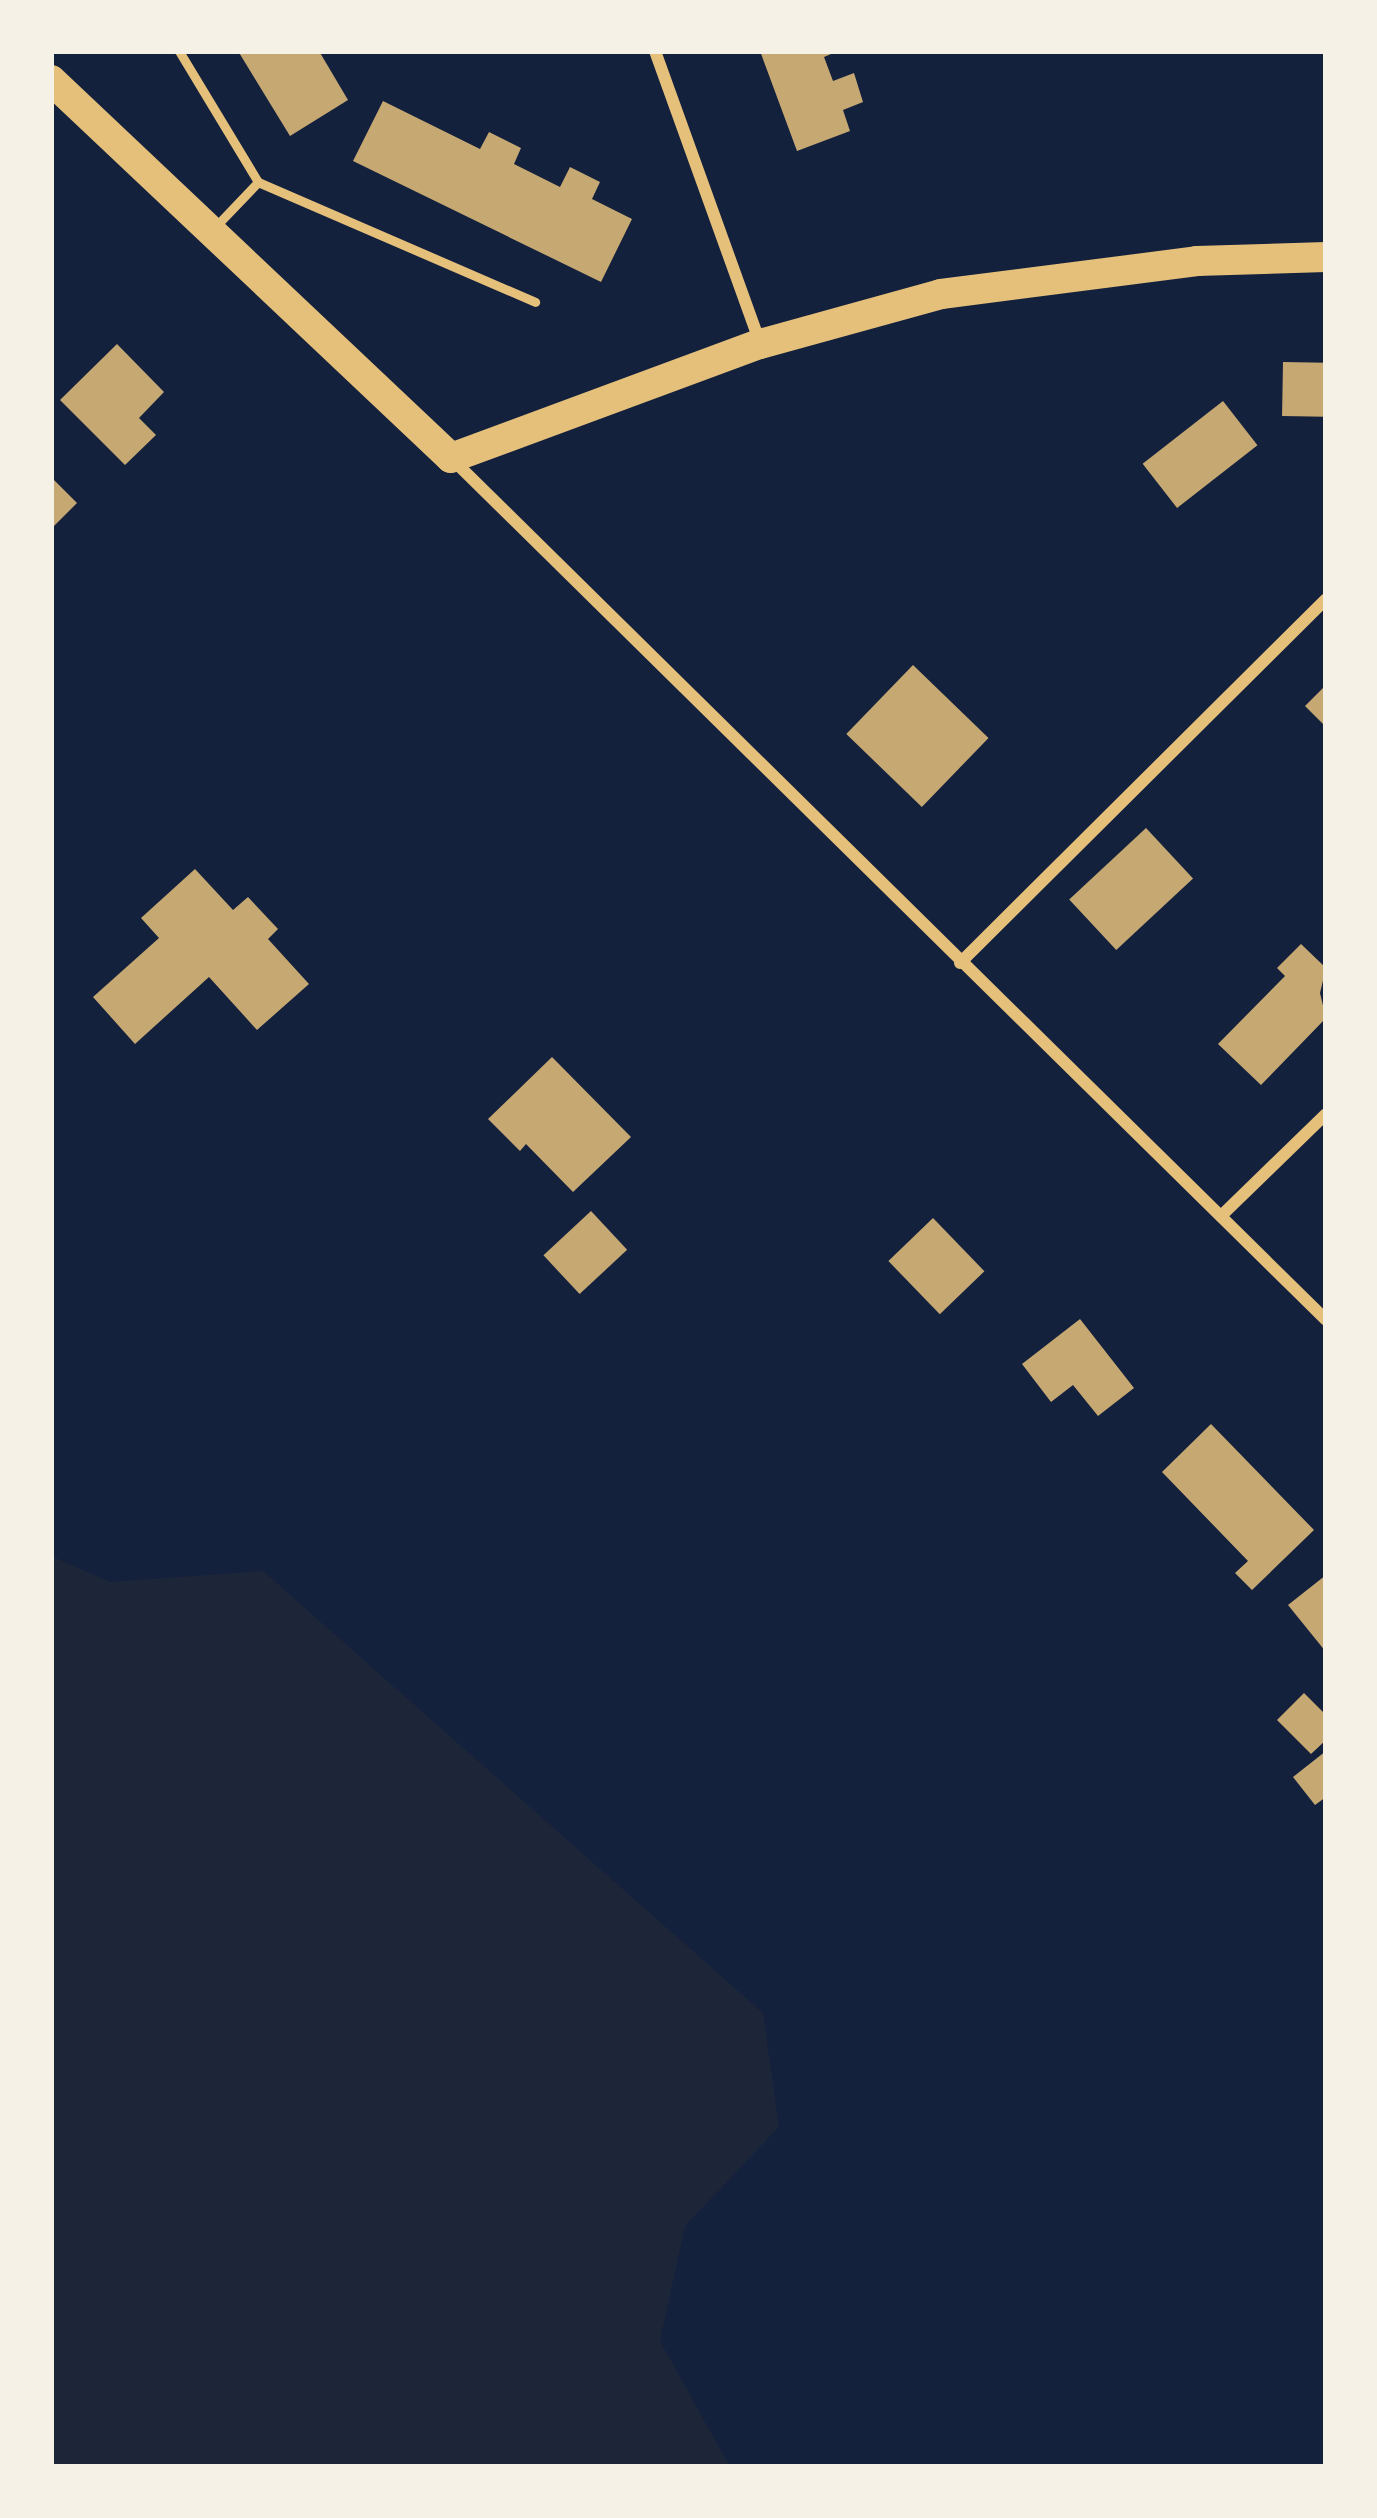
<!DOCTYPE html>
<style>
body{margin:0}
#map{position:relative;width:1377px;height:2518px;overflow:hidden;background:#14213d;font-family:Karla,sans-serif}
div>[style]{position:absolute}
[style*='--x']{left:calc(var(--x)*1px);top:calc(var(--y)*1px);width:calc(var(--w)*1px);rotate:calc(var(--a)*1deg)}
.green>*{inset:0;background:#1d2539}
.building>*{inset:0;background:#c6a872;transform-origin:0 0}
.service>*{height:9px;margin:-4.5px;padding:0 4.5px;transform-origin:4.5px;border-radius:4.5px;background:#e5c07b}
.minor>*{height:12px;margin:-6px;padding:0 6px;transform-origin:6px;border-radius:6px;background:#e5c07b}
.primary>*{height:30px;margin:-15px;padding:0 15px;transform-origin:15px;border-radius:15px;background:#e5c07b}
span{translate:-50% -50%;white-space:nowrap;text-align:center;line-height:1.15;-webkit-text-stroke:9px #f6f1e7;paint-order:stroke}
.frame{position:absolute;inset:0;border:54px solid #f6f1e7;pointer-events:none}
</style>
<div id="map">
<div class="green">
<i style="clip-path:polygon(51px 1556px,110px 1582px,263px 1571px,763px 2013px,779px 2127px,685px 2226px,660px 2341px,730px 2467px,51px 2467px)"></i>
</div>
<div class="building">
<i style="clip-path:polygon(238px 51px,319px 51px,348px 100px,290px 136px)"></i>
<i style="clip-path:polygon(760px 51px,838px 51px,824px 57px,833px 81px,854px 73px,863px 102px,843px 110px,850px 131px,797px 151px)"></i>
<i style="clip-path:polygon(383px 101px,480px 149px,489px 132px,521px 148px,514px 164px,560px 187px,570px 167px,600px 182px,592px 199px,632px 219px,601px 282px,353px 161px)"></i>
<i style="clip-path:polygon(117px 344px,164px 392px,139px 418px,156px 435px,125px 465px,60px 400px)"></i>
<i style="left:1283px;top:362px;width:43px;height:54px;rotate:1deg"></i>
<i style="left:1223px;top:401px;width:56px;height:102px;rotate:52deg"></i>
<i style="clip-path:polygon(51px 477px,77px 503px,51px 529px)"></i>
<i style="left:913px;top:665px;width:105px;height:96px;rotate:44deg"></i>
<i style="clip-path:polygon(1326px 685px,1326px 727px,1305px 706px)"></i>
<i style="left:1146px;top:828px;width:69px;height:105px;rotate:47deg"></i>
<i style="clip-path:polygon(195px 869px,233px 910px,248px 897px,278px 929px,268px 939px,309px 984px,257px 1030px,209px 977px,135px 1044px,93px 997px,159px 938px,141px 918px)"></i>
<i style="clip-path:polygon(1301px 944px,1326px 968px,1320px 993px,1326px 1018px,1261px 1085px,1218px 1044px,1285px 976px,1277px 968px)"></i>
<i style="clip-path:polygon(552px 1057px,631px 1137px,573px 1192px,526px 1144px,520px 1151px,488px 1119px)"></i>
<i style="left:591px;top:1211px;width:53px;height:65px;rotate:47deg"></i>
<i style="left:933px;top:1218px;width:74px;height:62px;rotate:46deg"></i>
<i style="clip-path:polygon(1080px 1319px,1134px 1388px,1098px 1416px,1073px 1385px,1051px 1402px,1022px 1364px)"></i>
<i style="clip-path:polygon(1211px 1424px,1314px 1530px,1252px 1590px,1235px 1573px,1248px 1561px,1162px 1472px)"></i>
<i style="clip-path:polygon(1326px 1575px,1326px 1652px,1288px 1605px)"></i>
<i style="clip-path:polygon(1304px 1693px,1326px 1715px,1326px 1740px,1311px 1754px,1277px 1720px)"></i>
<i style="clip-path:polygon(1326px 1751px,1326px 1797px,1315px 1805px,1293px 1777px)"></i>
</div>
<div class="service">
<i style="--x:179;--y:51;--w:153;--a:58.9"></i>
<i style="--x:258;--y:182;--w:302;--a:23.4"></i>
<i style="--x:216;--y:226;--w:61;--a:-46.3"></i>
</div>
<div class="minor">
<i style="--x:655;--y:51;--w:310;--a:70.2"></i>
<i style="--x:452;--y:459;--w:1227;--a:44.57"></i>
<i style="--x:960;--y:963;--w:516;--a:-44.84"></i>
<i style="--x:1221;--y:1216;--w:146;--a:-44.2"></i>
</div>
<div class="primary">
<i style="--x:51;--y:80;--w:550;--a:43.38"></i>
<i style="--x:451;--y:458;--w:329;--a:-20.3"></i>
<i style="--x:760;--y:344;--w:188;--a:-15.4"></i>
<i style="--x:941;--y:294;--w:258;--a:-7.3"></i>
<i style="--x:1197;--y:261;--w:129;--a:-1.8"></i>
</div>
<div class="frame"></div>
</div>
